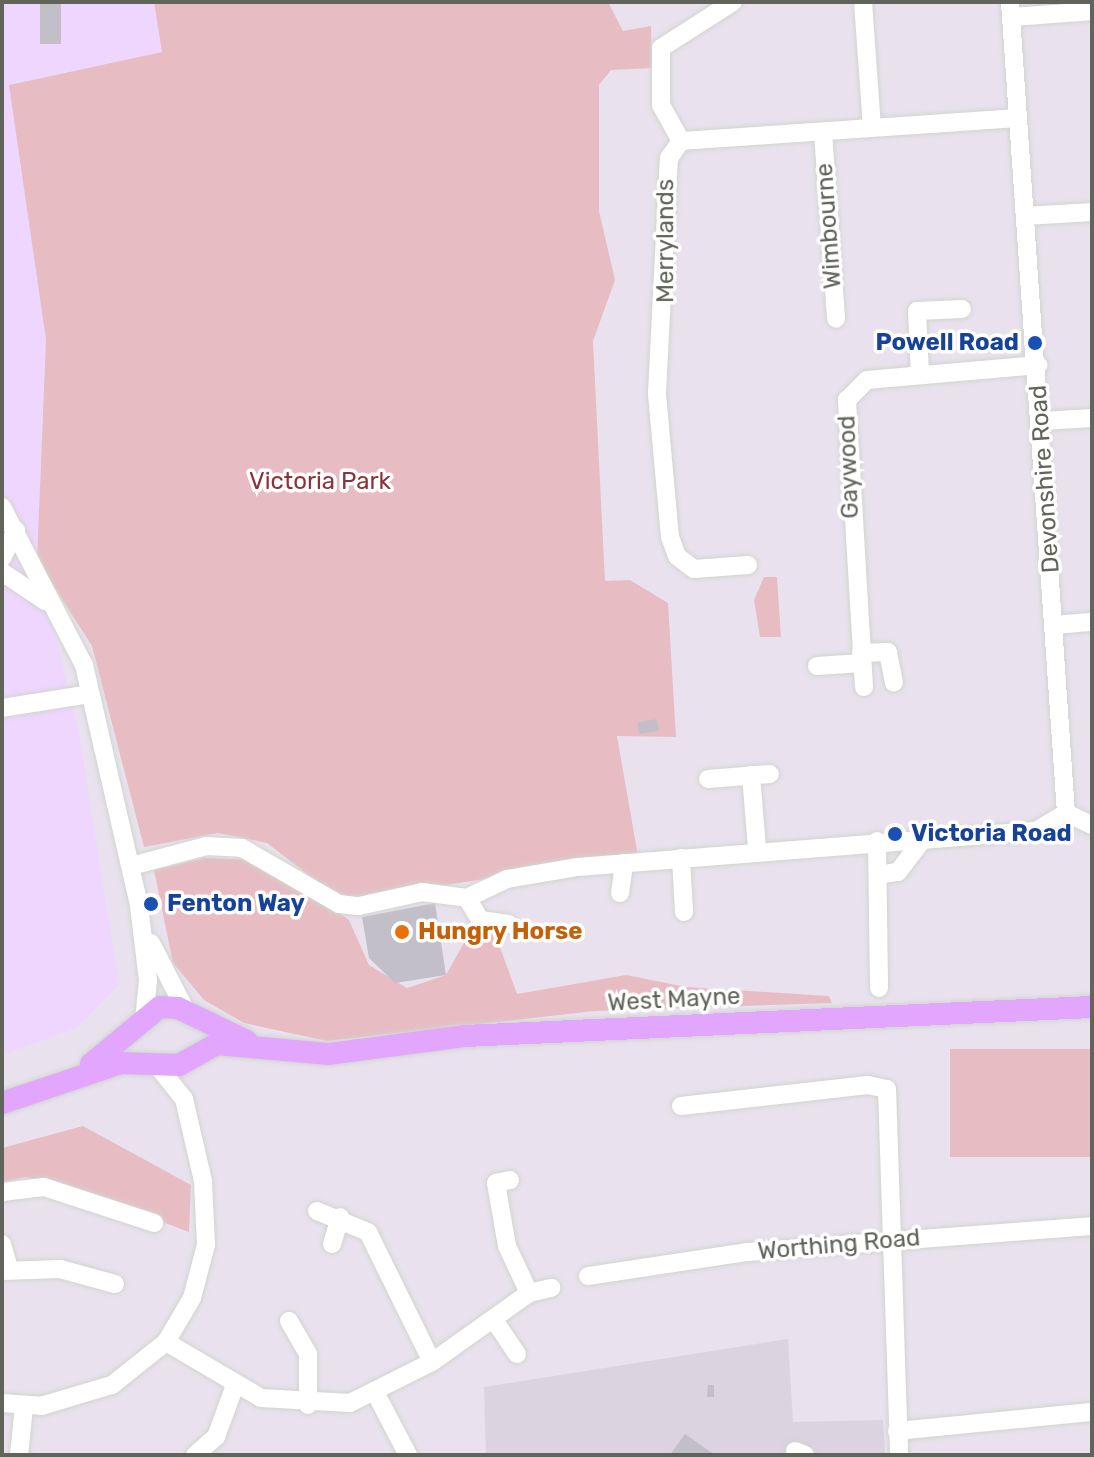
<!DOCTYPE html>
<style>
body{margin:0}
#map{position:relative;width:1094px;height:1457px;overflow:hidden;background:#e9e2ee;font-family:Rubik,sans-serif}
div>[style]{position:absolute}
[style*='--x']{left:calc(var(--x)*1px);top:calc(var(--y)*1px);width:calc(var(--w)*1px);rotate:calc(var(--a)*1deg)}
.commercial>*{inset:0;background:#efd6ff}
.education>*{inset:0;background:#dbd3e0}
.green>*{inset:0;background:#e7bdc3;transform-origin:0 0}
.building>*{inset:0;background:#c3bfc9;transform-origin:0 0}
.roads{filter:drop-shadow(0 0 2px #d1d5ce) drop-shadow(0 0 2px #d1d5ce)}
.minor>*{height:18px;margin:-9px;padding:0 9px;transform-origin:9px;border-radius:9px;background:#fff}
.major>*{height:22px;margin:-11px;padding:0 11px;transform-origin:11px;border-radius:11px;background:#e2a6ff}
.dots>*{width:22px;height:22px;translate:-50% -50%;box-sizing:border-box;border:4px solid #fff;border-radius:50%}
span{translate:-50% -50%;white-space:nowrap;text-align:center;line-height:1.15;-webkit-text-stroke:7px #fff;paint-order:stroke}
.street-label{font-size:24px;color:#60645a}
.transit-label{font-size:24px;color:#164399;font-weight:700}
.right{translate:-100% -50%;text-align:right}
.left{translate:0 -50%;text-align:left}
.park-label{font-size:24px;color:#8b323c}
.food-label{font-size:24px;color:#c56008;font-weight:700}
.frame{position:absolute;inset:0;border:4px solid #60645a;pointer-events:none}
</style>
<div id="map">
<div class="commercial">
<i style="clip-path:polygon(2px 2px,154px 2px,162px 52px,9px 84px,46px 340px,37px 561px,79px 733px,119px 985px,77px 1028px,2px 1055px)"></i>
</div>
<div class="education">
<i style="clip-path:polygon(788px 1339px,793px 1422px,883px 1420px,885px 1455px,486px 1455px,484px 1387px)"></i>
</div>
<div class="green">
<i style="clip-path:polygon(154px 2px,608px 2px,623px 31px,651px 26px,652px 68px,611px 70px,599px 85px,599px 211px,615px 280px,593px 341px,605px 581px,630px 580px,668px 603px,676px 737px,617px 736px,638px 856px,352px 899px,337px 897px,267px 843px,218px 833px,144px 847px,92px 646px,37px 560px,46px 340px,9px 85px,162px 52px)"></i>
<i style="clip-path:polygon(764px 577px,777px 577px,781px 637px,760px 637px,754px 600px)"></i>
<i style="clip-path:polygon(204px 858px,260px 860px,296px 883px,349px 920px,369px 965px,407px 988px,446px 975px,470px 932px,494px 931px,517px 994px,626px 975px,686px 987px,829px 996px,832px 1003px,595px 1011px,327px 1041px,244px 1023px,204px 1000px,173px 963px,154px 870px)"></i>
<i style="left:1092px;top:1049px;width:108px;height:142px;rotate:90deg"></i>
<i style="clip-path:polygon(83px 1126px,191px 1185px,189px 1232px,81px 1191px,25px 1177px,2px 1183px,2px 1148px)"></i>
</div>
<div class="building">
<i style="left:40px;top:2px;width:21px;height:42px"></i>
<i style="left:657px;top:719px;width:12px;height:20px;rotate:81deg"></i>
<i style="clip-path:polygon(435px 903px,446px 975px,395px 983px,369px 958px,362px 917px)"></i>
<i style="clip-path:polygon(708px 1385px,714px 1385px,714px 1397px,707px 1397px)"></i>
<i style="clip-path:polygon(685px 1434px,715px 1455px,670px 1455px)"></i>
</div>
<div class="roads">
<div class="minor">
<i style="--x:863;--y:2;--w:125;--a:85.9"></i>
<i style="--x:1010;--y:2;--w:813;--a:86.05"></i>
<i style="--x:1011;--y:17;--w:81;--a:-4.2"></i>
<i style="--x:823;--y:132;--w:187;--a:86"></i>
<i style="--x:681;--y:141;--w:41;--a:-119.1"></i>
<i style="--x:661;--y:105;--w:57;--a:-90"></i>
<i style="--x:661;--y:48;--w:85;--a:-32.6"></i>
<i style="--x:1025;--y:216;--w:67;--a:-3.4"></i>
<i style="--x:920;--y:375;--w:64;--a:-92.7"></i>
<i style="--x:917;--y:311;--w:45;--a:-2.5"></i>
<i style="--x:1041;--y:421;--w:51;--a:-3.4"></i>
<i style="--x:2;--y:507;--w:178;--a:62.6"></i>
<i style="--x:84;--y:665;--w:247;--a:77.1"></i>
<i style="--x:139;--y:906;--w:75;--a:83.1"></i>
<i style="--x:148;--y:980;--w:40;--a:95.7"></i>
<i style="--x:2;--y:558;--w:31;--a:-63"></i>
<i style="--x:748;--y:565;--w:54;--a:175.8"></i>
<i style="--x:694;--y:569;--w:21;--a:-143"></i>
<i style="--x:677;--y:556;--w:20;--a:-110"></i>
<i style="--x:670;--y:537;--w:145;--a:-95.2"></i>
<i style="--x:657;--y:393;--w:235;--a:-87.1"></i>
<i style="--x:669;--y:158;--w:21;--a:-55"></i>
<i style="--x:681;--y:141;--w:336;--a:-3.9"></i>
<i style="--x:2;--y:572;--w:52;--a:34"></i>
<i style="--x:1055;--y:625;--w:37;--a:-5"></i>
<i style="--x:861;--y:653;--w:27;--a:-2"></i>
<i style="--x:888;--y:652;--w:31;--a:79"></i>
<i style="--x:817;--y:666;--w:45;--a:-3.8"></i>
<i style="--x:864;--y:687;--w:288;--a:-93.4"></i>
<i style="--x:847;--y:400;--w:28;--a:-45"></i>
<i style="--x:867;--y:380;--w:172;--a:-5"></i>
<i style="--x:2;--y:708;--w:89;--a:-9"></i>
<i style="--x:751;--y:775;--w:73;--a:85.3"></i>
<i style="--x:708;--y:779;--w:62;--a:-4.6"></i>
<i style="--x:1066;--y:813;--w:29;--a:25"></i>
<i style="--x:877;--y:841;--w:147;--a:89.2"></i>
<i style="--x:681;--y:858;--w:54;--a:86.8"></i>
<i style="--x:131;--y:866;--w:78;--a:-14.9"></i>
<i style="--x:206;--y:846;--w:36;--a:3"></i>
<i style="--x:242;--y:848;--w:112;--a:30"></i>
<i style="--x:339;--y:904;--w:20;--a:6"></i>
<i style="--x:359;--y:906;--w:65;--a:-12.5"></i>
<i style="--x:422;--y:892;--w:45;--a:7.6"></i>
<i style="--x:467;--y:898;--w:44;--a:-25.4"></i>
<i style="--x:507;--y:879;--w:72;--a:-9.6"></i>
<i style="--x:578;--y:867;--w:459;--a:-4.5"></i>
<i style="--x:1036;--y:831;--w:35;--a:-31"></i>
<i style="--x:878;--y:875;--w:20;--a:-9"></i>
<i style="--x:898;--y:872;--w:43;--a:-52.6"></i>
<i style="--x:620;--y:893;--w:30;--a:-82"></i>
<i style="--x:467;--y:898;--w:26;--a:59"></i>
<i style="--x:480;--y:920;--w:29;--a:8"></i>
<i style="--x:151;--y:943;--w:76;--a:62.8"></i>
<i style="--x:681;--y:1106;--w:188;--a:-6.4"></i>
<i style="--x:868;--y:1085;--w:19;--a:12"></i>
<i style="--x:887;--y:1089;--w:366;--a:88.1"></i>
<i style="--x:510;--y:1180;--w:14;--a:168"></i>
<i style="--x:496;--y:1183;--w:64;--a:80.1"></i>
<i style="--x:507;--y:1246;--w:52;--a:64.9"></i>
<i style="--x:2;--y:1192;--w:42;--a:-6.8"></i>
<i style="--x:44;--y:1187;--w:116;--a:18.1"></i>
<i style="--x:317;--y:1211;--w:55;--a:22.4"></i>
<i style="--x:368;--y:1232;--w:145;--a:63.8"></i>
<i style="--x:2;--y:1244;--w:26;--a:74"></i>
<i style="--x:332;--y:1244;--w:28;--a:-73"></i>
<i style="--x:2;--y:1271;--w:58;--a:-2"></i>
<i style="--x:60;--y:1269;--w:57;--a:15.3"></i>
<i style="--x:588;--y:1276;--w:161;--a:-8.6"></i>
<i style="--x:747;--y:1252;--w:346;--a:-4.3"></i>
<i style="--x:494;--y:1320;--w:41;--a:55.9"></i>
<i style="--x:289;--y:1321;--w:38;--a:60"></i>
<i style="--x:308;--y:1354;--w:51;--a:90"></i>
<i style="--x:166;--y:1342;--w:110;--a:30.5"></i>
<i style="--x:261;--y:1398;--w:89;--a:3.2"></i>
<i style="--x:350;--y:1403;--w:92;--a:-26.6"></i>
<i style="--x:432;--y:1362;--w:119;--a:-35.4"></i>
<i style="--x:529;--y:1293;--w:23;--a:-13"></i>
<i style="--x:377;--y:1396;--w:67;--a:62.3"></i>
<i style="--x:2;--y:1403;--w:39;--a:4"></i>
<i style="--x:41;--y:1406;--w:74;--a:-16.5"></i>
<i style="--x:112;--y:1385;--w:69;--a:-38.5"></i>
<i style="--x:166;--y:1342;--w:51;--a:-59.4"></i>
<i style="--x:192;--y:1298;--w:55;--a:-75.2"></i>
<i style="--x:206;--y:1245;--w:64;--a:-92.7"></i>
<i style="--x:203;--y:1181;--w:84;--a:-103"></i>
<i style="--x:184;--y:1099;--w:46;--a:-128.9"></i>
<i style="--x:897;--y:1431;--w:196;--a:-5.6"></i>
<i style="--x:795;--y:1451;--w:11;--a:22"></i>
<i style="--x:19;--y:1455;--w:48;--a:-84.1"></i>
<i style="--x:195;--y:1455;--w:28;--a:-41"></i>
<i style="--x:216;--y:1437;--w:52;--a:-69.8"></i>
</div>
<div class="major">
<i style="--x:91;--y:1064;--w:89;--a:-39.6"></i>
<i style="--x:160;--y:1007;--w:18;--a:3"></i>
<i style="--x:178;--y:1008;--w:76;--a:25.6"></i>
<i style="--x:2;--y:1103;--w:126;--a:-18.6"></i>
<i style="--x:121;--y:1063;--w:58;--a:2"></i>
<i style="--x:179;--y:1065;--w:43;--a:-28.9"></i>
<i style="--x:217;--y:1044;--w:112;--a:5.1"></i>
<i style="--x:329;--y:1054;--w:137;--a:-7.5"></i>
<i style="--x:465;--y:1036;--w:628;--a:-2.65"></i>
</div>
</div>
<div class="dots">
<i style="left:1035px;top:343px;background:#1a4fb4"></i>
<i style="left:895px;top:834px;background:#1a4fb4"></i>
<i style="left:151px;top:904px;background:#1a4fb4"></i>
<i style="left:402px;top:932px;background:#e8710a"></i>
</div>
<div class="street-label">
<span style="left:829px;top:226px;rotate:-94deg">Wimbourne</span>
<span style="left:666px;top:241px;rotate:-90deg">Merrylands</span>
<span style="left:849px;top:467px;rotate:-92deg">Gaywood</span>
<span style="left:1045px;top:479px;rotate:-94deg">Devonshire Road</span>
<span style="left:674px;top:1000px;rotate:-3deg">West Mayne</span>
<span style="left:839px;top:1245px;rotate:-5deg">Worthing Road</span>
</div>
<div class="transit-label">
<span class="right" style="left:1019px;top:343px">Powell Road</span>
<span class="left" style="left:911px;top:834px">Victoria Road</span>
<span class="left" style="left:167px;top:904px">Fenton Way</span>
</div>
<div class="park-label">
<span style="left:320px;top:482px">Victoria Park</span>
</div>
<div class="food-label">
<span class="left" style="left:418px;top:932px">Hungry Horse</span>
</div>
<div class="frame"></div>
</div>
